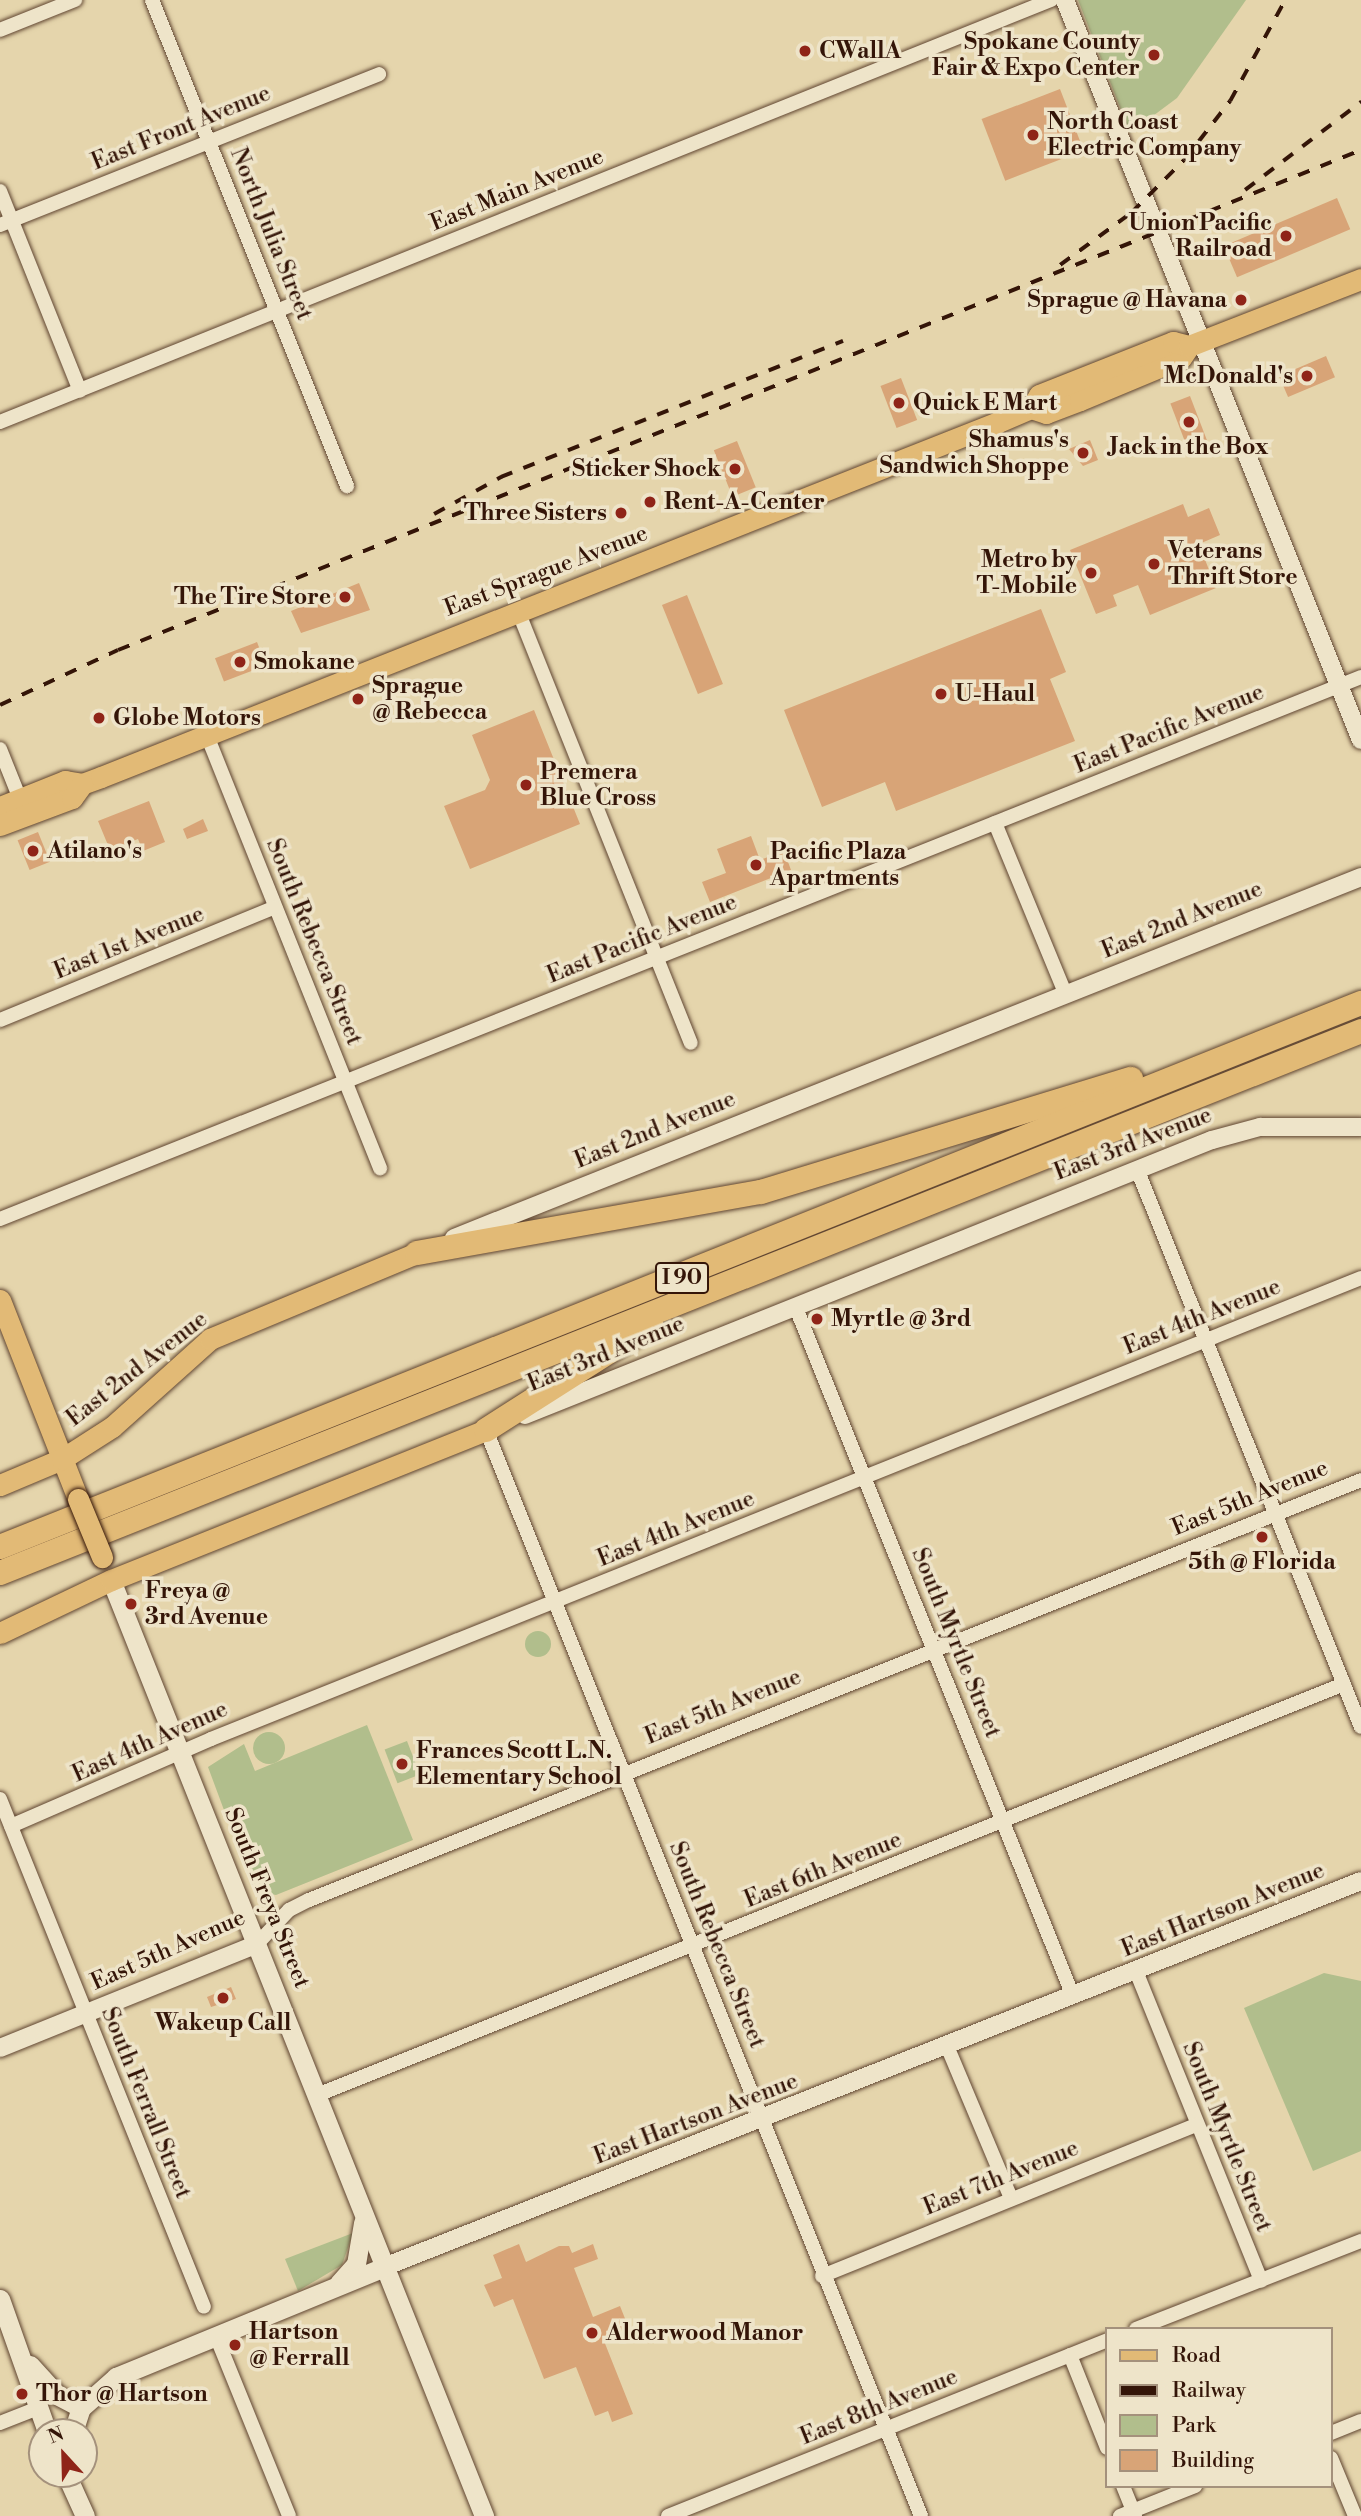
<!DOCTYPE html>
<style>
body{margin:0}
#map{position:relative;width:1361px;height:2516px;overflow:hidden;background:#e5d5ac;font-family:"Libre Bodoni",serif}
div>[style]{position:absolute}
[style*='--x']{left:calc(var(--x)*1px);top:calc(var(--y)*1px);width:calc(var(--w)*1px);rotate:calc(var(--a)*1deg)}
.green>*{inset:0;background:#b1be8c;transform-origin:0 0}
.round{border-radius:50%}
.building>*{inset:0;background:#d8a477;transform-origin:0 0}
.roads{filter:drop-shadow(0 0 2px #604531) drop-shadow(0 0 2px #604531)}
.minor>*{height:14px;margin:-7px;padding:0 7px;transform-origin:7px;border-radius:7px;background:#eee4c9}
.tertiary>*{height:18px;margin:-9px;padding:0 9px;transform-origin:9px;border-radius:9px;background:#eee4c9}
.secondary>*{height:19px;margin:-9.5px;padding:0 9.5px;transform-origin:9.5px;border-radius:9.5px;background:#eee4c9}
.primary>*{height:21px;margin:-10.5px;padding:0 10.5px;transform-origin:10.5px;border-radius:10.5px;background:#e2ba76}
.motorway>*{height:24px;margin:-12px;padding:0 12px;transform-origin:12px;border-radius:12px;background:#e2ba76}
.rail>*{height:3.5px;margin-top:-1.75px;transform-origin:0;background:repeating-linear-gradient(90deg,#341508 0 12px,transparent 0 24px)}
.bridges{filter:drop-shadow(0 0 2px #341508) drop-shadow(0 0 2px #341508)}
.primary-bridge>*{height:21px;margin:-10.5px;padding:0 10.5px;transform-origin:10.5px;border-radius:10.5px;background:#e2ba76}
.dots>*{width:19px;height:19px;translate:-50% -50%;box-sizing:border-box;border:4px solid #eee4c9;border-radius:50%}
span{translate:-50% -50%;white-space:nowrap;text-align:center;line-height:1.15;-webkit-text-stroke:7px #eee4c9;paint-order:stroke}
.shield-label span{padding:2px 5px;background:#eee4c9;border:2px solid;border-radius:5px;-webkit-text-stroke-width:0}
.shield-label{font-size:21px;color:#341508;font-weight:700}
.poi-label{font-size:23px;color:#341508;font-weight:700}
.right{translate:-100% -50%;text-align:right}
.left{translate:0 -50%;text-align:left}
.street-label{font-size:23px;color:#341508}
.legend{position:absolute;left:1105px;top:2327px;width:228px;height:161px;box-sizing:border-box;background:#eee4c9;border:2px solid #a4917c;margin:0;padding:9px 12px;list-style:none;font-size:21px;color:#341508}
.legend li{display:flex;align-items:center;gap:14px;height:35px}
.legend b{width:35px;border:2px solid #a4917c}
.north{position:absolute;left:28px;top:2418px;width:70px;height:70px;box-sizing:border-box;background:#eee4c9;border:2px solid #a4917c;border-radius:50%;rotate:338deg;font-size:19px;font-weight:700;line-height:28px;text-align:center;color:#341508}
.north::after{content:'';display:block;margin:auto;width:24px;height:32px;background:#8f2418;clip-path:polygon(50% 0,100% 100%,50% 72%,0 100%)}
</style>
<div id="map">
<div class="green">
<i style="clip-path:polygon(1078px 0,1246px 0,1177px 98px,1130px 133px)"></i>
<i class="round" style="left:525px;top:1631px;width:26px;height:26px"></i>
<i style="clip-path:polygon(367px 1725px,413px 1840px,276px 1895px,254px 1891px,208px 1767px,244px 1744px,255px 1771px)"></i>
<i class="round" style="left:253px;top:1732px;width:32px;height:32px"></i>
<i style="left:407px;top:1741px;width:36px;height:24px;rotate:69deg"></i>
<i style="clip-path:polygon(1324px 1973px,1361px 1981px,1361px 2151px,1313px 2171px,1244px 2008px)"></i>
<i style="clip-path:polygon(353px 2233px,342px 2265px,298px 2291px,285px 2259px)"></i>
</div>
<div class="building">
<i style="left:1060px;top:89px;width:66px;height:84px;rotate:69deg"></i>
<i style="left:1337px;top:198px;width:34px;height:123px;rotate:67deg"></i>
<i style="left:1326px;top:356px;width:23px;height:51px;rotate:67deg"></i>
<i style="left:901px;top:378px;width:45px;height:22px;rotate:69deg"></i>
<i style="left:1190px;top:396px;width:47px;height:21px;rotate:69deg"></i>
<i style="clip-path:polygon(1090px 440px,1098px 460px,1083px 466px,1069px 449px)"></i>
<i style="left:737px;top:441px;width:50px;height:25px;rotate:68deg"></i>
<i style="clip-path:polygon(1183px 504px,1188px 517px,1209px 508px,1220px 535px,1199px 544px,1216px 588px,1150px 615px,1138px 585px,1113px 595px,1117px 606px,1096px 614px,1070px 550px)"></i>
<i style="clip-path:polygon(359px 583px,370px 610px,301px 633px,291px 611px)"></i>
<i style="left:687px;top:595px;width:96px;height:27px;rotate:68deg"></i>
<i style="clip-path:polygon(1041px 609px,1066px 672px,1050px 679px,1075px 741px,896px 811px,885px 782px,822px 807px,784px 710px)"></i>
<i style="left:257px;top:642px;width:25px;height:45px;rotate:69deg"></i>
<i style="clip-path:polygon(534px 710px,580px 824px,470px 869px,444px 806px,485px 790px,490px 780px,472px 735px)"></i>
<i style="clip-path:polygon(149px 801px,165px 842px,143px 851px,138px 839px,110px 850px,98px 821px)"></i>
<i style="clip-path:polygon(203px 819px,208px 831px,187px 839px,183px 829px)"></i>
<i style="left:38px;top:832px;width:32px;height:22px;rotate:68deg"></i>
<i style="clip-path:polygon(751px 836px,760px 860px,784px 851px,791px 870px,710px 902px,702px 882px,726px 873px,717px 849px)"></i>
<i style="clip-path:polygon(231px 1987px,236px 1999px,211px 2007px,207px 1997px)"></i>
<i style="clip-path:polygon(519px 2244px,526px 2262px,559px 2246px,569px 2246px,572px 2253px,593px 2244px,598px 2259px,574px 2268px,593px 2317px,620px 2306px,630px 2331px,604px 2341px,633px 2414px,612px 2422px,608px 2411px,595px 2416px,576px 2367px,544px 2379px,513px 2299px,494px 2307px,484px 2285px,502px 2278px,493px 2255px)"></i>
</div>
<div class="roads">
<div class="minor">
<i style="--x:152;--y:0;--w:524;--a:68.14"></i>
<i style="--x:0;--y:30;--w:81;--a:-21.8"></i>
<i style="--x:0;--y:191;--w:215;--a:68.2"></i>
<i style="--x:0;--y:225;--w:408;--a:-21.7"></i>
<i style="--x:0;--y:422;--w:1133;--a:-21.88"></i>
<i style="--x:518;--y:611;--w:465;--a:68.2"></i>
<i style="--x:206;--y:733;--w:469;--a:68.2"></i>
<i style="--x:0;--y:749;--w:54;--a:68.2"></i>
<i style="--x:995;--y:823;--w:186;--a:67.6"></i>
<i style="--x:0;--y:1020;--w:297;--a:-22.3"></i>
<i style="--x:1137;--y:1169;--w:601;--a:68.13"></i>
<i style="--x:0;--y:1219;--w:1465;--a:-21.71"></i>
<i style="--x:796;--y:1308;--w:742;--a:68.07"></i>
<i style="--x:486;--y:1430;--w:1170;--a:68.17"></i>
<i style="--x:0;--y:1799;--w:547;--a:68.12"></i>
<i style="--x:11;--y:1826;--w:218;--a:-23.5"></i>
<i style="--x:211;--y:1739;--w:1239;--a:-21.84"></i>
<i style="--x:257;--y:1944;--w:47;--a:-46.7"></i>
<i style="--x:289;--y:1910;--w:22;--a:-27"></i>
<i style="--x:309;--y:1900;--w:1133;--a:-21.76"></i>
<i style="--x:1136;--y:1971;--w:334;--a:68"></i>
<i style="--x:947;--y:2046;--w:165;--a:67.2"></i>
<i style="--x:317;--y:2095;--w:1106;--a:-21.81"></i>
<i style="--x:822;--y:2276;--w:403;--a:-22"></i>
<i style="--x:1136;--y:2329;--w:242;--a:-21.4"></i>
<i style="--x:216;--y:2336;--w:194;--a:67.9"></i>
<i style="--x:1070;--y:2355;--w:100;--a:68.3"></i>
<i style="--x:0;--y:2423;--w:41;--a:-21.5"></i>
<i style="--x:1331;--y:2433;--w:32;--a:-22"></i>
<i style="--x:1331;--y:2458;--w:63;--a:67.5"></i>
<i style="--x:1123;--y:2486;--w:32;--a:68"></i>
<i style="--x:668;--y:2516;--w:473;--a:-21.8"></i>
<i style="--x:1120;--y:2516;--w:81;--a:-21.8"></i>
</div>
<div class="tertiary">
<i style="--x:1065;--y:0;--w:797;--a:68.2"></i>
<i style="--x:454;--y:1238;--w:976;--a:-21.7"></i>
<i style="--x:525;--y:1415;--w:740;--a:-21.82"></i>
<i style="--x:1212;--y:1140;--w:50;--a:-15.2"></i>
<i style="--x:1260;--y:1127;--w:101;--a:0"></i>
<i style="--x:0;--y:2048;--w:277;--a:-22"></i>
<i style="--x:384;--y:2267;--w:1050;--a:-21.56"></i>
</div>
<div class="secondary">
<i style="--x:111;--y:1580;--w:1008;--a:68.27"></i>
<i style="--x:339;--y:2283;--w:25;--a:-48"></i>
<i style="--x:356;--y:2264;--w:42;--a:-80.3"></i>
<i style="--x:0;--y:2299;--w:141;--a:70.5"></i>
<i style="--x:30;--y:2365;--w:40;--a:48"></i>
<i style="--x:57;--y:2395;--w:27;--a:28"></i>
<i style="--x:73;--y:2432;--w:25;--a:-72"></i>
<i style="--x:81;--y:2408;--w:47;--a:-41.5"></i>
<i style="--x:116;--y:2377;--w:290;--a:-22.3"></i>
<i style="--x:66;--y:2474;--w:46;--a:65.7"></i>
</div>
<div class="primary">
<i style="--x:1031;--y:408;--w:16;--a:18"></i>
<i style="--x:1046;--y:413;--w:36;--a:-21"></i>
<i style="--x:1080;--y:400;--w:109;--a:-22.6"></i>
<i style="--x:1181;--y:358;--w:14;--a:-56"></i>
<i style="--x:0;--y:807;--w:70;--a:-21.8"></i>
<i style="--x:65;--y:781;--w:17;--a:10"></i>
<i style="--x:82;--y:784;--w:20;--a:-20"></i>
<i style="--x:101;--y:777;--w:965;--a:-21.59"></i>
<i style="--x:998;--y:422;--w:36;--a:-23"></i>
<i style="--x:1031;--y:408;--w:15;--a:-58"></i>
<i style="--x:1039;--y:395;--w:144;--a:-21.6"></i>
<i style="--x:1173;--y:342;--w:16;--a:14"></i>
<i style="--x:1189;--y:346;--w:185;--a:-21.3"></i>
<i style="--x:0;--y:825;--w:77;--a:-20.6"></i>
<i style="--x:72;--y:798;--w:17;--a:-54"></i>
<i style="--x:0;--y:1300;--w:214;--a:68.6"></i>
<i style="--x:0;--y:1485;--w:67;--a:-22.8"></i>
<i style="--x:62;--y:1459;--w:59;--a:-32.6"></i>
<i style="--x:112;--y:1427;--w:132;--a:-41.9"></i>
<i style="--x:210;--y:1339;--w:224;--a:-22.6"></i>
<i style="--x:0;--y:1633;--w:123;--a:-25.5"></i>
<i style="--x:111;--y:1580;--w:404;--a:-21.8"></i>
</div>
<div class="motorway">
<i style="--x:417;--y:1253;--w:349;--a:-10.1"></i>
<i style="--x:761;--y:1192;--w:387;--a:-17"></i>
<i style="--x:486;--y:1430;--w:196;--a:-32.5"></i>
<i style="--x:0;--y:1547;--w:1466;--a:-21.79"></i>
<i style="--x:0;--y:1573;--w:1465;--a:-21.71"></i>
</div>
</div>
<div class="rail">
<i style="--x:1245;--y:190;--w:146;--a:-37.2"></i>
<i style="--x:1060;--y:265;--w:88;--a:-36.2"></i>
<i style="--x:1131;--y:213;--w:75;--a:-45"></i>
<i style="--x:1184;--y:160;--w:75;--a:-52.1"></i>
<i style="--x:1230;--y:101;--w:115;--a:-61.4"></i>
<i style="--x:434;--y:514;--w:77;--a:-28.9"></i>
<i style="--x:501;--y:477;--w:368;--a:-21.7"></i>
<i style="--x:0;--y:705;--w:130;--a:-25"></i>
<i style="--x:118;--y:650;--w:1340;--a:-21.91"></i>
</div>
<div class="bridges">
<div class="primary-bridge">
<i style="--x:78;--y:1499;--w:63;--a:67.5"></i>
</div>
</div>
<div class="dots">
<i style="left:805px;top:51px;background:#8f2418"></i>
<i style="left:1154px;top:55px;background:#8f2418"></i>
<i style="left:1033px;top:135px;background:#8f2418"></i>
<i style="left:1286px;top:236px;background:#8f2418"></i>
<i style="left:1241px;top:300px;background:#8f2418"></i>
<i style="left:1307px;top:376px;background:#8f2418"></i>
<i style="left:899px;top:403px;background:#8f2418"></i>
<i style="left:1189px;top:422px;background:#8f2418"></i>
<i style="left:1083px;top:453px;background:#8f2418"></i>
<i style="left:735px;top:469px;background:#8f2418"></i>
<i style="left:650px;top:502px;background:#8f2418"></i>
<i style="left:621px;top:513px;background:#8f2418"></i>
<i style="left:1154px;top:564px;background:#8f2418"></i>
<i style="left:1091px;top:573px;background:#8f2418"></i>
<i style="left:345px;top:597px;background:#8f2418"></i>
<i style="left:240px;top:662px;background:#8f2418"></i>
<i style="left:941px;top:694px;background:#8f2418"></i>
<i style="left:358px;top:699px;background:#8f2418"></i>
<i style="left:99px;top:718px;background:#8f2418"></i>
<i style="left:526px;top:785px;background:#8f2418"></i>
<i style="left:33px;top:851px;background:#8f2418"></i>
<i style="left:756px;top:865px;background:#8f2418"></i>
<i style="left:817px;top:1319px;background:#8f2418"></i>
<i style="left:1262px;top:1537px;background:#8f2418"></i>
<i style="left:131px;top:1604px;background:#8f2418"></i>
<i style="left:402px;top:1764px;background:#8f2418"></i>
<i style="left:223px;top:1998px;background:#8f2418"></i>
<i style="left:592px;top:2333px;background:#8f2418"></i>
<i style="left:235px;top:2345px;background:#8f2418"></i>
<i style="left:22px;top:2394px;background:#8f2418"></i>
</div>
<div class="shield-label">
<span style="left:682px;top:1278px">I 90</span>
</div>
<div class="poi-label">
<span class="right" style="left:1140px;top:55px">Spokane County<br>Fair &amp; Expo Center</span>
<span class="left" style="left:819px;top:51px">CWallA</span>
<span class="left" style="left:1047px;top:135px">North Coast<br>Electric Company</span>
<span class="right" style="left:1272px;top:236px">Union Pacific<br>Railroad</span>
<span class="right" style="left:1227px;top:300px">Sprague @ Havana</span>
<span class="right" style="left:1293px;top:376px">McDonald's</span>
<span class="left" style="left:913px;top:403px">Quick E Mart</span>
<span class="right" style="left:1069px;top:453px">Shamus's<br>Sandwich Shoppe</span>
<span style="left:1189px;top:447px">Jack in the Box</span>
<span class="right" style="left:721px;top:469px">Sticker Shock</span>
<span class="left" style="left:664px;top:502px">Rent-A-Center</span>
<span class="right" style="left:607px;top:513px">Three Sisters</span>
<span class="left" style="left:1168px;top:564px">Veterans<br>Thrift Store</span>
<span class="right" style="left:1077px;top:573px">Metro by<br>T-Mobile</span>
<span class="right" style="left:331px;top:597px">The Tire Store</span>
<span class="left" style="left:254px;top:662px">Smokane</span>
<span class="left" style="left:372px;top:699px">Sprague<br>@ Rebecca</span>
<span class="left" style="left:955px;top:694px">U-Haul</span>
<span class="left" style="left:113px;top:718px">Globe Motors</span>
<span class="left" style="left:540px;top:785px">Premera<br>Blue Cross</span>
<span class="left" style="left:47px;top:851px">Atilano's</span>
<span class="left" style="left:770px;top:865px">Pacific Plaza<br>Apartments</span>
<span class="left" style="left:831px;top:1319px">Myrtle @ 3rd</span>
<span style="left:1262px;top:1562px">5th @ Florida</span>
<span class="left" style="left:145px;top:1604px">Freya @<br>3rd Avenue</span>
<span class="left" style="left:416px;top:1764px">Frances Scott L.N.<br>Elementary School</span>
<span style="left:223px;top:2023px">Wakeup Call</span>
<span class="left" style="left:249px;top:2345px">Hartson<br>@ Ferrall</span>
<span class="left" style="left:606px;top:2333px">Alderwood Manor</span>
<span class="left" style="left:36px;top:2394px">Thor @ Hartson</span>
</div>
<div class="street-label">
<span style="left:181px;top:128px;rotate:-22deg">East Front Avenue</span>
<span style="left:517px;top:190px;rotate:-22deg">East Main Avenue</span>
<span style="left:271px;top:234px;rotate:68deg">North Julia Street</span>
<span style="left:546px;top:571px;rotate:-21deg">East Sprague Avenue</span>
<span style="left:1169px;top:729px;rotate:-22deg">East Pacific Avenue</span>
<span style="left:1182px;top:920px;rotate:-22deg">East 2nd Avenue</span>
<span style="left:642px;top:939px;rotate:-22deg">East Pacific Avenue</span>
<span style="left:314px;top:942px;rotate:68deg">South Rebecca Street</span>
<span style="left:129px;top:943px;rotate:-22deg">East 1st Avenue</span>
<span style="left:655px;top:1130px;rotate:-22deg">East 2nd Avenue</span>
<span style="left:1133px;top:1144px;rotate:-21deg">East 3rd Avenue</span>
<span style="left:1202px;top:1317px;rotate:-22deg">East 4th Avenue</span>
<span style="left:606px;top:1354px;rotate:-22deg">East 3rd Avenue</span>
<span style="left:137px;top:1369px;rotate:-38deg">East 2nd Avenue</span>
<span style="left:1250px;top:1498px;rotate:-22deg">East 5th Avenue</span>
<span style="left:676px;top:1529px;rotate:-22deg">East 4th Avenue</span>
<span style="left:956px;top:1643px;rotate:68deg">South Myrtle Street</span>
<span style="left:723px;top:1707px;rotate:-22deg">East 5th Avenue</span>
<span style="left:150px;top:1742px;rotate:-24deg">East 4th Avenue</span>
<span style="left:823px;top:1870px;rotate:-22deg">East 6th Avenue</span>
<span style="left:267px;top:1898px;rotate:68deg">South Freya Street</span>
<span style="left:1223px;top:1910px;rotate:-22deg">East Hartson Avenue</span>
<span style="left:717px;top:1945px;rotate:68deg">South Rebecca Street</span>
<span style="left:168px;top:1950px;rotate:-24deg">East 5th Avenue</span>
<span style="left:146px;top:2103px;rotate:68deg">South Ferrall Street</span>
<span style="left:696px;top:2119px;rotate:-21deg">East Hartson Avenue</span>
<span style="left:1227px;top:2137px;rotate:68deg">South Myrtle Street</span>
<span style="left:1001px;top:2178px;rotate:-22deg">East 7th Avenue</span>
<span style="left:879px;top:2407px;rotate:-22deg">East 8th Avenue</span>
</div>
<ul class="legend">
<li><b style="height:9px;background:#e2ba76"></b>Road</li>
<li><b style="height:9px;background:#341508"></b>Railway</li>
<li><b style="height:19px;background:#b1be8c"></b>Park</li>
<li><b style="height:19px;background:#d8a477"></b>Building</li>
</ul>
<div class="north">N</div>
</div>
